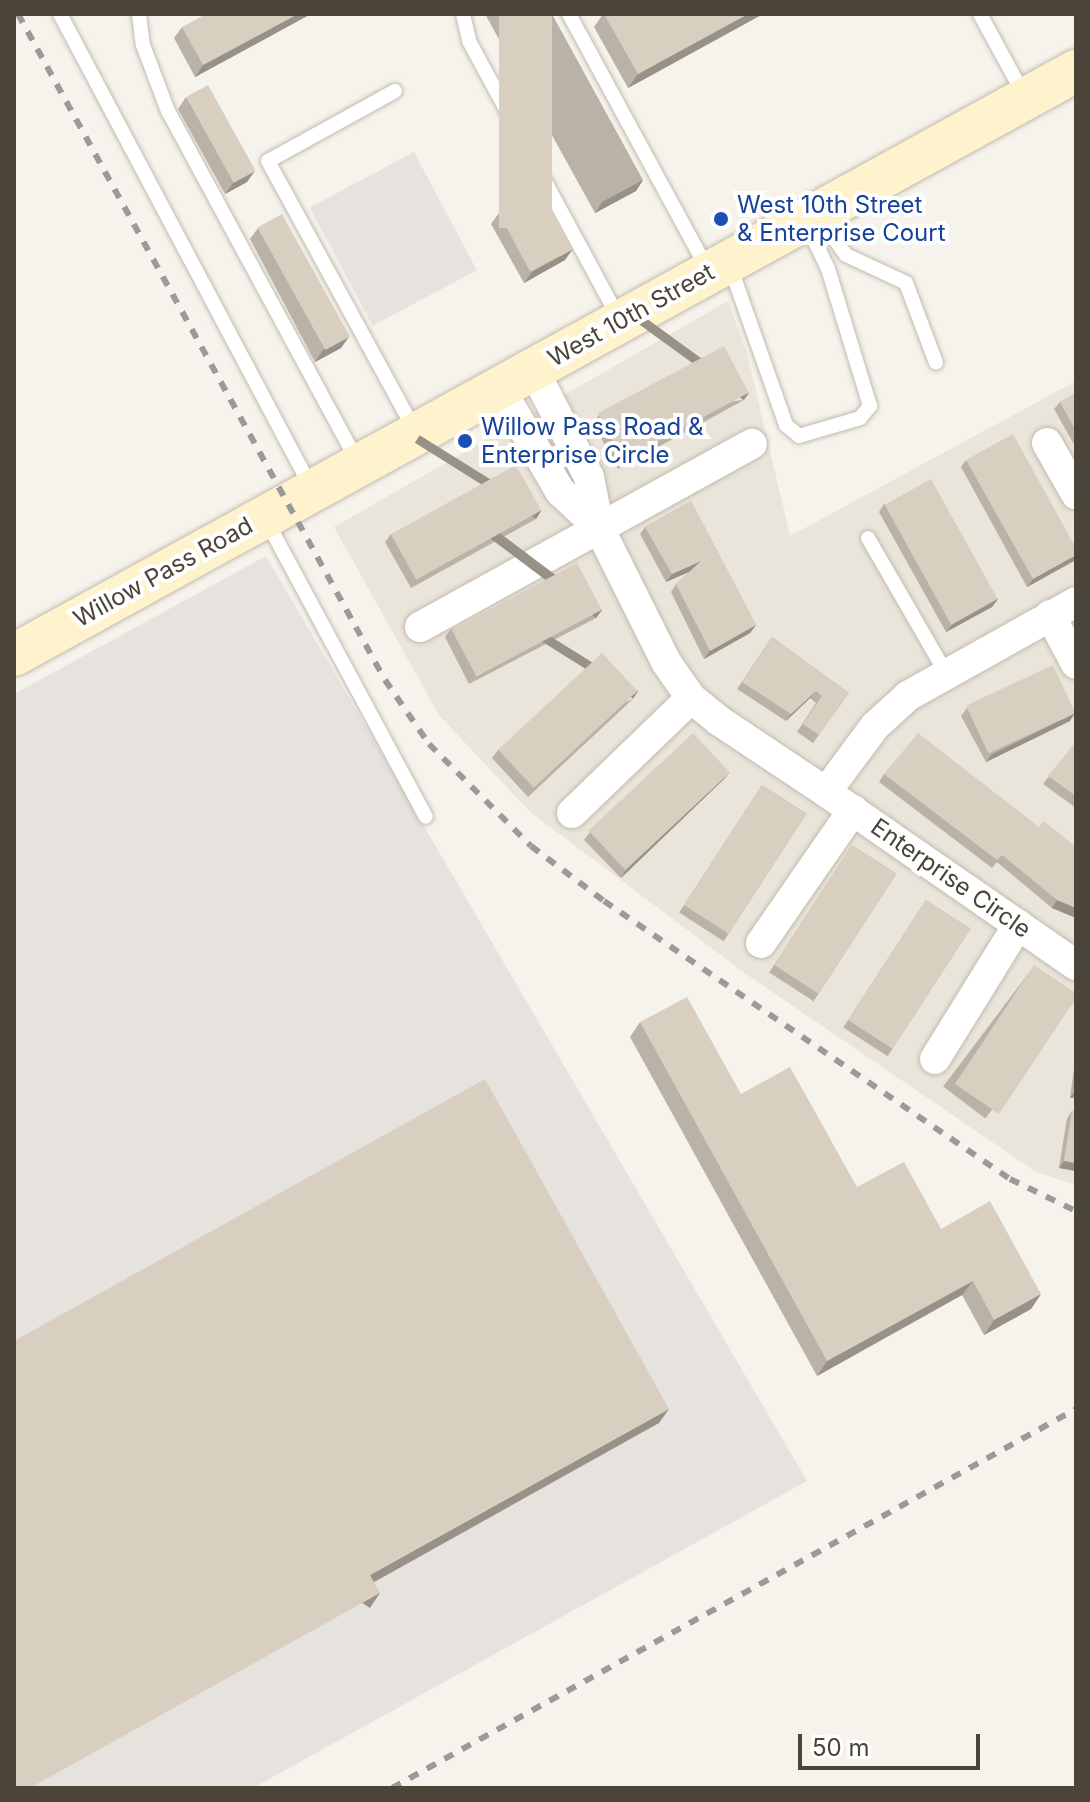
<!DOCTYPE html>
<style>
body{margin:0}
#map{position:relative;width:1090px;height:1802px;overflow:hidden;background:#f6f3ec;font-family:Inter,sans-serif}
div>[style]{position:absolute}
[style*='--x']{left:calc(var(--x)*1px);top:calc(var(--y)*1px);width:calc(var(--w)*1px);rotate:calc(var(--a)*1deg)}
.residential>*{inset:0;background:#eae5da}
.industrial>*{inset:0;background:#e6e2dd;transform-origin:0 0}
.roads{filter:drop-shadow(0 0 2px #c2bbae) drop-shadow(0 0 2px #c2bbae)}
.lane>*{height:14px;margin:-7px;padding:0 7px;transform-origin:7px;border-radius:7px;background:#fff}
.street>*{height:30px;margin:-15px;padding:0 15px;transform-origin:15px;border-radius:15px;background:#fff}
.secondary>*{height:42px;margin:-21px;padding:0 21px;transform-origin:21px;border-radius:21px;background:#fff3cd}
.rail>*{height:6px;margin-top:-3px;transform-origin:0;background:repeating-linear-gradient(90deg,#9a9a9a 0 10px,transparent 0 20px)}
.wall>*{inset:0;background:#bab2a6;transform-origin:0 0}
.shaded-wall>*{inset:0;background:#979187;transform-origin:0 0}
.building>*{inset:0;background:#d8cfc1;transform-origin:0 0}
.dots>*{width:22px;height:22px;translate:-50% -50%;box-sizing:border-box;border:4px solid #fff;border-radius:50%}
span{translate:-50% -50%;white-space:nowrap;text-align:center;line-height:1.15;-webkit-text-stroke:8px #fff;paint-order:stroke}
.transit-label{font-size:24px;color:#164399}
.left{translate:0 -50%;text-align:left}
.street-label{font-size:24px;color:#4b4439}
.frame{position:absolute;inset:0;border:16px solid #4b4439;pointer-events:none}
.scale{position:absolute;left:798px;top:1734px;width:182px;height:36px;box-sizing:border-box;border:4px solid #4b4439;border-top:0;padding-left:10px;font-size:24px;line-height:28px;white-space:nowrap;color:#4b4439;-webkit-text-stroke:6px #fff;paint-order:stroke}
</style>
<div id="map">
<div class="residential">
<i style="clip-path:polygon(728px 301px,747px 353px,790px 536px,1076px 381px,1076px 1185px,1036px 1172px,749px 976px,529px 811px,439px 715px,334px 527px)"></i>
</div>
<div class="industrial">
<i style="left:414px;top:152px;width:134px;height:118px;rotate:62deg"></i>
<i style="clip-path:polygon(266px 556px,807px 1481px,253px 1788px,14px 1788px,14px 694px)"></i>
</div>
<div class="roads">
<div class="lane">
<i style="--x:60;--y:14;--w:538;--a:62.05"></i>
<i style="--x:139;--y:14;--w:31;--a:83"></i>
<i style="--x:143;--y:45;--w:71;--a:69.3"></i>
<i style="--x:168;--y:111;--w:401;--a:61.6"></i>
<i style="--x:463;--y:14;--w:28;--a:77"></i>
<i style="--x:469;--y:41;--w:314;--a:61.6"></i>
<i style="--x:569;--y:14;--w:291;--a:61.5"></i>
<i style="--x:980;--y:14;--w:92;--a:61.5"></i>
<i style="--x:395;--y:91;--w:145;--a:151.1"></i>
<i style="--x:268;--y:161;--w:305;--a:61.4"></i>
<i style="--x:819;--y:216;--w:47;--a:55.3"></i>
<i style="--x:846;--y:255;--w:66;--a:25"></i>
<i style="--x:906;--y:283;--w:85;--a:69.4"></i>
<i style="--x:730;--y:266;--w:169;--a:70.6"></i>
<i style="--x:786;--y:425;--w:17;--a:40"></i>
<i style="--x:799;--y:436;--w:64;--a:-16.4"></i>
<i style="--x:860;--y:418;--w:16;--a:-50"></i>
<i style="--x:870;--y:406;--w:143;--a:-107"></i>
<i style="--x:828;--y:269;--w:51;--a:-115.6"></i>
<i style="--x:266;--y:520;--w:337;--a:61.7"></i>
<i style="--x:868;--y:538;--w:156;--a:60"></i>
</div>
<div class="street">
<i style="--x:533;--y:369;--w:122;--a:62.6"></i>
<i style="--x:589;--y:477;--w:52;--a:78.9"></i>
<i style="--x:599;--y:528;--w:150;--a:63.4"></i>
<i style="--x:666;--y:662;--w:44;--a:55.2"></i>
<i style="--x:691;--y:698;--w:35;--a:39"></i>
<i style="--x:718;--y:720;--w:130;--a:33.7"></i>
<i style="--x:499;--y:387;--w:121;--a:59.6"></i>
<i style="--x:560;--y:491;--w:54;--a:43.5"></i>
<i style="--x:1047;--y:443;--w:59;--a:60.4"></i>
<i style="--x:1076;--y:602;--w:193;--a:150.8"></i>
<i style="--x:908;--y:696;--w:45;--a:137.7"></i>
<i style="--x:875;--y:726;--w:82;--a:126.6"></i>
<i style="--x:826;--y:792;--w:304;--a:34.7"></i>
<i style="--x:1050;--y:615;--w:55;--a:62"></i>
<i style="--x:420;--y:627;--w:379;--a:-28.9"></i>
<i style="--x:572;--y:813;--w:165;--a:-44"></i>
<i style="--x:761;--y:943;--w:162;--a:-55.3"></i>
<i style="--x:935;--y:1059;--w:158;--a:-58.2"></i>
</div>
<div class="secondary">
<i style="--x:14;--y:655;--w:1212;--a:-28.81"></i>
</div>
</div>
<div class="rail">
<i style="--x:18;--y:14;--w:760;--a:61.14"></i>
<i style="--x:385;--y:680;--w:78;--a:55.5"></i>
<i style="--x:429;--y:744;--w:144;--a:45"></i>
<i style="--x:531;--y:846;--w:91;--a:37"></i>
<i style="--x:604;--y:901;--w:492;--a:34.4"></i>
<i style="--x:1010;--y:1179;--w:73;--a:25.9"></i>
<i style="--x:392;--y:1788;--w:782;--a:-28.99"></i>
</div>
<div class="wall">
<i style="clip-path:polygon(311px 14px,195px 77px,174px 38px,182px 27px)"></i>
<i style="clip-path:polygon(485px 14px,552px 14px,643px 180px,636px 191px,595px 213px)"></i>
<i style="clip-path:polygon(603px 14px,763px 14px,628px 88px,594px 27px)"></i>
<i style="clip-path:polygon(186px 97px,247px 182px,225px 194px,178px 109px)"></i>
<i style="clip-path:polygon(499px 213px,565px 260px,524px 283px,491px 224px)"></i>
<i style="clip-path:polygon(258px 228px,341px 348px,315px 362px,250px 239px)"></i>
<i style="clip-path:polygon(1076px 393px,1076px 448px,1054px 409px,1060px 402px)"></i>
<i style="clip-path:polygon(744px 400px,618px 469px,593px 423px,599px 415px)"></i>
<i style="clip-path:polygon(966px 460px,1074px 561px,1027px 587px,961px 467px)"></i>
<i style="clip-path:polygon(691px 501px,756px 625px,750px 633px,704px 659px,671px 592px,676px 584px,690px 571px,666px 582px,640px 534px,645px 527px)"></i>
<i style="clip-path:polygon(884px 504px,998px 599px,992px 607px,946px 632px,879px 512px)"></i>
<i style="clip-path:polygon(541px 511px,536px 519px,411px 588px,385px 542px,391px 534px)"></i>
<i style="clip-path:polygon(602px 610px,596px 618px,469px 684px,445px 637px,451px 629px)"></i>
<i style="clip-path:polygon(772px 637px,849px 693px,813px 743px,797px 732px,816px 703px,810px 698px,786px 721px,737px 689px)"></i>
<i style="clip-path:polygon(633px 699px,528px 797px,492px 758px,498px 750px)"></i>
<i style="clip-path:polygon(967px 708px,1070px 721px,986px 762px,961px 716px)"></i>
<i style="clip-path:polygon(1076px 742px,1076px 808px,1043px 784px)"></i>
<i style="clip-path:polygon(730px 772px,724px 779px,621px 878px,584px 840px,590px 832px)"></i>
<i style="clip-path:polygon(884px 774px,1039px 827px,1076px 847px,1076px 918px,1052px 908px,997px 862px,992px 868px,879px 782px)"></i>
<i style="left:762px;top:785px;width:53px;height:152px;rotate:33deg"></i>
<i style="left:852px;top:845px;width:53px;height:152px;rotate:33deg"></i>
<i style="left:926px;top:900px;width:53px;height:152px;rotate:33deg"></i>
<i style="left:1034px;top:966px;width:53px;height:151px;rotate:37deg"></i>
<i style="clip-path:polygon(640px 1022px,857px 1187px,941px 1229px,1041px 1294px,1031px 1309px,984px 1335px,962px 1295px,817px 1376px,630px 1037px)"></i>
<i style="clip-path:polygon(1076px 1054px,1076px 1097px,1070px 1098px)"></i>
<i style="clip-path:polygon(1076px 1110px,1076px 1171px,1059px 1168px,1067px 1118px,1072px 1111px)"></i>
</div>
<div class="shaded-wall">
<i style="clip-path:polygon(298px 14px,311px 14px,195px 77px,203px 65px)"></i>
<i style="clip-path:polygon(748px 14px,763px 14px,628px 88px,638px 74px)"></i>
<i style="clip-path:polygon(255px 171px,247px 182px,225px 194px,233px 183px)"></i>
<i style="clip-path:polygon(643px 180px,636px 191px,595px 213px,602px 202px)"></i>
<i style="clip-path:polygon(573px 249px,565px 260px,524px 283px,532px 272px)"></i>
<i style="clip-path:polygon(349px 337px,341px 348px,315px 362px,323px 350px)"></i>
<i style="left:749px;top:393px;width:9px;height:144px;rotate:126deg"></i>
<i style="left:541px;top:511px;width:9px;height:143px;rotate:122deg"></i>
<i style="clip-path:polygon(1076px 555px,1074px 561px,1027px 587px,1033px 579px)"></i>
<i style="clip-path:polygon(701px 561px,696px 569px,666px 582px,672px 574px)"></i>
<i style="clip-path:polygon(998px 599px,992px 607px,946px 632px,952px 625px)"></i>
<i style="left:602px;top:610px;width:10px;height:143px;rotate:127deg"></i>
<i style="clip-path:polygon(756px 625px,750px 633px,704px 659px,710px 651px)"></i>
<i style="left:638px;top:691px;width:9px;height:144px;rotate:122deg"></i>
<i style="clip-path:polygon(816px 691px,810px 698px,786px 721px,791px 714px)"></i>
<i style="clip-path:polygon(1075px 713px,1070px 721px,986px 762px,991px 755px)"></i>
<i style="clip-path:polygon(730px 772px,724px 779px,621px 878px,626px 870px)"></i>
<i style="clip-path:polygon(1057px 900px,1076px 908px,1076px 918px,1052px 908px)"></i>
<i style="clip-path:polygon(1076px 1090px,1076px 1097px,1070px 1098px,1075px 1091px)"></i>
<i style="clip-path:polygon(1064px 1161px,1076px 1163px,1076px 1171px,1059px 1168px)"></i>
<i style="clip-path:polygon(973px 1281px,962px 1295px,817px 1376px,827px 1361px)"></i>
<i style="clip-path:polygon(1041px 1294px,1031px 1309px,984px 1335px,994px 1320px)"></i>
<i style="clip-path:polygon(669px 1409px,659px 1423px,360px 1590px,370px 1575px)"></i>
<i style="left:380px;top:1593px;width:18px;height:401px;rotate:124deg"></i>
</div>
<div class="building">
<i style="clip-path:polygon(206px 14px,298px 14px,203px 65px,182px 27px)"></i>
<i style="left:499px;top:14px;width:53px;height:214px"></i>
<i style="clip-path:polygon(604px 14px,748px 14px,638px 74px)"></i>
<i style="left:208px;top:85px;width:98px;height:25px;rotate:61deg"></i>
<i style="left:541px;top:190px;width:67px;height:48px;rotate:62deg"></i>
<i style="left:282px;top:214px;width:140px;height:28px;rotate:61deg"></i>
<i style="left:724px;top:346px;width:53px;height:143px;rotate:62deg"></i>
<i style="clip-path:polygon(1076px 393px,1076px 431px,1060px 402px)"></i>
<i style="clip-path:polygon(1013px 434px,1076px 548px,1076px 555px,1033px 579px,966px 460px)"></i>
<i style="left:516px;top:465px;width:52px;height:143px;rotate:61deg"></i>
<i style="left:931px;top:479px;width:137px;height:53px;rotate:61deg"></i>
<i style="clip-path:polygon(691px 501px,756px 625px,710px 651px,676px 584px,701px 561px,672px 574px,645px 527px)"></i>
<i style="left:577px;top:563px;width:53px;height:142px;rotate:62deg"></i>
<i style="clip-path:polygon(772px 637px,849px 693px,819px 735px,803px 724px,822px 696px,816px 691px,791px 714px,742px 682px)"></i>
<i style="left:602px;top:653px;width:52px;height:142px;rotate:47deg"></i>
<i style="left:1053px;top:665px;width:53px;height:96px;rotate:65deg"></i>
<i style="left:693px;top:733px;width:54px;height:143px;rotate:47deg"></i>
<i style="clip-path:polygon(918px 733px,1039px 827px,1044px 821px,1076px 847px,1076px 908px,1057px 900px,1002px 855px,997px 860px,884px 774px)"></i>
<i style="clip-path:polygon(1076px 742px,1076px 796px,1048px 776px)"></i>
<i style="left:762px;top:785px;width:53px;height:143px;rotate:33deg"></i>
<i style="left:852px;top:845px;width:53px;height:143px;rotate:33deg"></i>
<i style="left:926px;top:900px;width:53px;height:143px;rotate:33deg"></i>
<i style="clip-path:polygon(1034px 965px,1076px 993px,1076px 998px,999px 1114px,955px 1084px)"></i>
<i style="clip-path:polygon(687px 997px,741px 1094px,790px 1067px,857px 1187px,904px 1162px,941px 1229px,990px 1201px,1041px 1294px,994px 1320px,973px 1281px,827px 1361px,640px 1022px)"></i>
<i style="clip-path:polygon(485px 1079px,669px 1409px,370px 1575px,380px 1593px,30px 1788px,14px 1788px,14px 1341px)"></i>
<i style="clip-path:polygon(1076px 1110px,1076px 1163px,1064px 1161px,1072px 1111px)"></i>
</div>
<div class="dots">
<i style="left:721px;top:219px;background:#1a4fb4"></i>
<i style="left:465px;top:441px;background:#1a4fb4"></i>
</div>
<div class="transit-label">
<span class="left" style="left:737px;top:219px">West 10th Street<br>&amp; Enterprise Court</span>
<span class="left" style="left:481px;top:441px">Willow Pass Road &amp;<br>Enterprise Circle</span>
</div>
<div class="street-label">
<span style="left:631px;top:315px;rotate:-29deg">West 10th Street</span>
<span style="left:163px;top:572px;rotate:-29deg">Willow Pass Road</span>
<span style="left:951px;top:878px;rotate:35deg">Enterprise Circle</span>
</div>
<div class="frame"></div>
<div class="scale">50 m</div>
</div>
